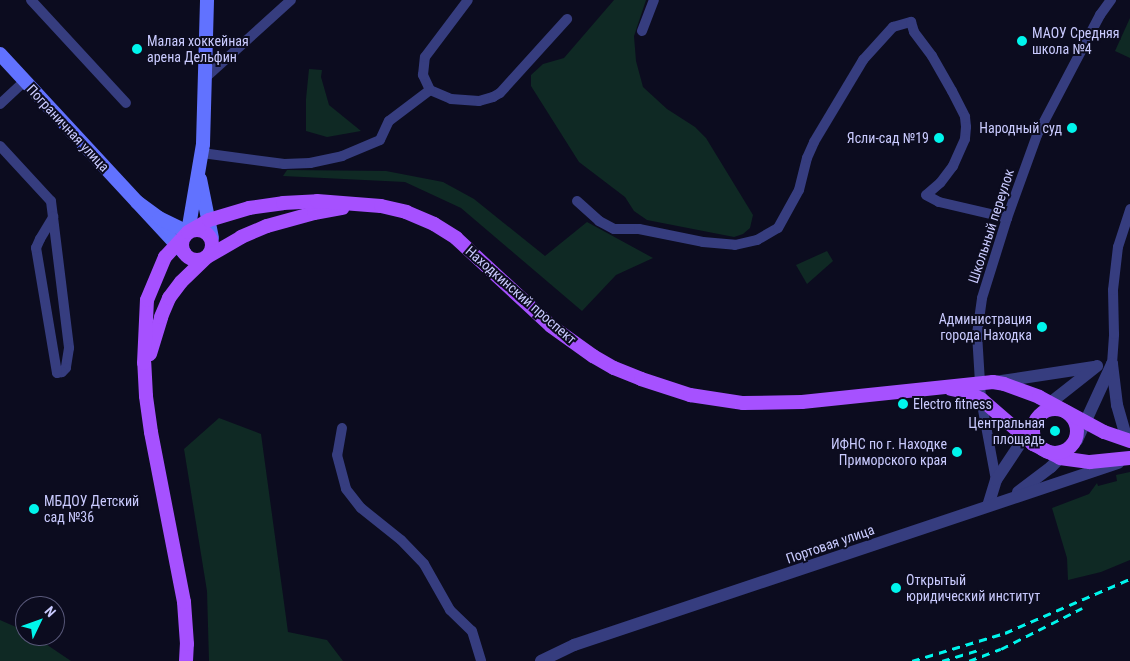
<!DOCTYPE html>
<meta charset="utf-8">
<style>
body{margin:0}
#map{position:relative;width:1130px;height:661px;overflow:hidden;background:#0c0c1f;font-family:"Roboto Condensed",sans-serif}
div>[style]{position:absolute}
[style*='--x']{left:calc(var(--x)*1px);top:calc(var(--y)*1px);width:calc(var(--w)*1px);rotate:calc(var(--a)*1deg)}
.green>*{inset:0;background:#0f2924}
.minor>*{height:10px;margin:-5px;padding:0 5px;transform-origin:5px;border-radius:5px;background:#363d7f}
.tertiary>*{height:12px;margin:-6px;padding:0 6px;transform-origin:6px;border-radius:6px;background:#363d7f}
.secondary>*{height:14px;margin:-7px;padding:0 7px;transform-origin:7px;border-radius:7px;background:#6172ff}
.primary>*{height:14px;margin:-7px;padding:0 7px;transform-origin:7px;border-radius:7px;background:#a651ff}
.primary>.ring{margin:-7px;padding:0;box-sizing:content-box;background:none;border:14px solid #a651ff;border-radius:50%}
.rail>*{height:3px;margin-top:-1.5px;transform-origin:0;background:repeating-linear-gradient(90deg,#00f5ec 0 8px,transparent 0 14px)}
.dots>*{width:14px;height:14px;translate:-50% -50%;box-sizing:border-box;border:2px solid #0c0c1f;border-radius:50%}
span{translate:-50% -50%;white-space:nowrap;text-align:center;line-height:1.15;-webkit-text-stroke:4px #0c0c1f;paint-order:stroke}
.poi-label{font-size:14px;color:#cacbff}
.left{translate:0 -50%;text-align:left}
.right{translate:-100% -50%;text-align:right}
.street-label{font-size:14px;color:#cacbff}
.north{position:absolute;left:15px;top:596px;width:50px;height:50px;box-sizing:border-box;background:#0c0c1f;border:1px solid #585879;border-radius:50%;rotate:48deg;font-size:14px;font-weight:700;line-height:20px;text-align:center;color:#cacbff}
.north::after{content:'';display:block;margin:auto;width:18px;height:22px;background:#00f5ec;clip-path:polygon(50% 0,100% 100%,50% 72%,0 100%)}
</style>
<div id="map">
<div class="green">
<i style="clip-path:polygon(614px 0,646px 0,634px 36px,636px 61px,643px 87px,667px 109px,695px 127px,706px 138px,753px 215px,750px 228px,743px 234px,734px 237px,647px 220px,634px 211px,625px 197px,579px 162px,531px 86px,531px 75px,543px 64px,564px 58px)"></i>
<i style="clip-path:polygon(1130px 18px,1130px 58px,1115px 51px)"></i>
<i style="clip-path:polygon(309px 69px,322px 70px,321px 77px,329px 105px,361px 131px,327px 137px,306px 131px,306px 99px)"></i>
<i style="clip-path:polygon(287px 170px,386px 171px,443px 182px,474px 199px,545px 256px,587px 222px,653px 258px,616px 275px,582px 311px,461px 208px,405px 182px,283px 176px)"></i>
<i style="clip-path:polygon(827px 251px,833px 261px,807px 284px,796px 265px)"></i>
<i style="clip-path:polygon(219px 418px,261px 434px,288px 632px,327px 640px,343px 661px,209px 661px,207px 591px,184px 449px)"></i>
<i style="clip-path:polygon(1130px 472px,1130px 560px,1101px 572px,1068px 580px,1067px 558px,1052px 508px,1089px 494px,1097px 483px,1098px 486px,1117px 481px,1116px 475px)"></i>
<i style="clip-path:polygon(0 620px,25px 631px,25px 636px,34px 636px,71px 661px,0 661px)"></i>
</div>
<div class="minor">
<i style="--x:31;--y:0;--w:140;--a:47.3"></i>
<i style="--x:642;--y:31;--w:33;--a:-69"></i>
<i style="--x:205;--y:78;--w:116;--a:-42.2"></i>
<i style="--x:430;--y:90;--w:23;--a:23"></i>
<i style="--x:451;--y:99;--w:28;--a:4"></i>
<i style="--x:479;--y:101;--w:15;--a:-16"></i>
<i style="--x:493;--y:97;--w:8;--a:-30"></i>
<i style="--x:500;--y:93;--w:100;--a:-47.8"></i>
<i style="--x:430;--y:90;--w:17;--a:-115"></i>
<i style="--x:423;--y:75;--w:18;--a:-84"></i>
<i style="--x:425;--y:57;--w:71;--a:-53"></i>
<i style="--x:0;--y:104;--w:34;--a:-43"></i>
<i style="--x:0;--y:146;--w:75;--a:47.2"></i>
<i style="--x:51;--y:201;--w:16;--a:83"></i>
<i style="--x:53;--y:217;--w:132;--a:83"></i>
<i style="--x:69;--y:348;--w:20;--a:99"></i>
<i style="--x:66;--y:368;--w:6;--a:135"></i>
<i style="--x:62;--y:372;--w:5;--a:169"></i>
<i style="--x:57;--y:373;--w:127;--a:-99.5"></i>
<i style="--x:36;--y:248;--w:10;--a:-66"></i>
<i style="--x:40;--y:239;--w:26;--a:-59"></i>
<i style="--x:202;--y:153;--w:83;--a:7.6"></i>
<i style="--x:284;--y:164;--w:26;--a:-2"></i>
<i style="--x:310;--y:163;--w:33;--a:-12"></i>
<i style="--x:342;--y:156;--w:41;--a:-22.8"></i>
<i style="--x:380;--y:140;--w:21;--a:-65"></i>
<i style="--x:389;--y:121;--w:51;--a:-37.1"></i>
<i style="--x:577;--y:201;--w:30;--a:42"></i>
<i style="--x:599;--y:221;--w:17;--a:28"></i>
<i style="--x:614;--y:229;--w:25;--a:0"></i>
<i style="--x:639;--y:229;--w:65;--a:11.5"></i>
<i style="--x:703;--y:242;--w:32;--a:5"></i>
<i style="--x:735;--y:245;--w:23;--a:-13"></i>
<i style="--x:757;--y:240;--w:24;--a:-30"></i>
<i style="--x:778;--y:228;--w:43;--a:-61.1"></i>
<i style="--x:799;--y:190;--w:33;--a:-76"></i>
<i style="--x:807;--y:158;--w:17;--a:-66"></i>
<i style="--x:814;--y:142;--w:96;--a:-59.1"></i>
<i style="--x:863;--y:60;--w:45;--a:-47.7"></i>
<i style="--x:893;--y:27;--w:19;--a:-16"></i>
<i style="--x:911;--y:22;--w:10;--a:73"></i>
<i style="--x:914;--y:32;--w:30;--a:53"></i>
<i style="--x:932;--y:56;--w:40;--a:60.3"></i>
<i style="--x:952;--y:91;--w:29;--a:63"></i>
<i style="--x:965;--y:117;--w:10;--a:84"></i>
<i style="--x:966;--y:127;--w:12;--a:95"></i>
<i style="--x:965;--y:139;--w:30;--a:114"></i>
<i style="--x:953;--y:166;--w:21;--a:127"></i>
<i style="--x:940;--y:183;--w:18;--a:139"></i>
<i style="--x:926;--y:195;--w:15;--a:28"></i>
<i style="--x:939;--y:202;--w:70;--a:13.2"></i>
<i style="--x:1112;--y:364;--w:30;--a:-86"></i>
<i style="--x:1114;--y:334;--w:44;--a:-91.3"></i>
<i style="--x:1113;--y:290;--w:43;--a:-83.4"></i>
<i style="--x:1118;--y:247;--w:40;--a:-72"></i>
<i style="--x:342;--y:428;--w:27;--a:100"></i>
<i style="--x:337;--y:455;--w:35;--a:75"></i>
<i style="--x:346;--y:489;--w:24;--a:52"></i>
<i style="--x:361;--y:508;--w:51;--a:38.7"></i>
<i style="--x:401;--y:540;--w:33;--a:46"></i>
<i style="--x:424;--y:564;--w:53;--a:60.5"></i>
<i style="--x:450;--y:610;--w:30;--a:44"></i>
<i style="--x:472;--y:631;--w:31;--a:73"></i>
<i style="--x:996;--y:480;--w:82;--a:-100.5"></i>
<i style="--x:981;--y:399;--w:65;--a:-93.5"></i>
<i style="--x:977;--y:334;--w:36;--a:-82"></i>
<i style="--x:982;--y:298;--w:84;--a:-72.6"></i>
<i style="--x:1007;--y:218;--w:88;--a:-70.1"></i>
<i style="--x:1037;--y:135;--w:136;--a:-62.3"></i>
<i style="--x:1100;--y:15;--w:19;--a:-54"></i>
</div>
<div class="tertiary">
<i style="--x:1112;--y:364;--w:41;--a:83"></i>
<i style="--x:1117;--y:405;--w:36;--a:74"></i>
<i style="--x:995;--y:382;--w:100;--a:-8.6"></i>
<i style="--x:1018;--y:492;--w:41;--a:-37.1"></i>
<i style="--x:1051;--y:467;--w:37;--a:-46"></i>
<i style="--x:1077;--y:440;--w:84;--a:-65.3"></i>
<i style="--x:988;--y:506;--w:27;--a:-73"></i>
<i style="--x:996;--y:480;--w:74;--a:-56.5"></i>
<i style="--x:1037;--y:418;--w:20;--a:-49"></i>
<i style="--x:1050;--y:403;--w:60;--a:-38.2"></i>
<i style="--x:541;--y:661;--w:37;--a:-26"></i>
<i style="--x:574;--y:645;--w:574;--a:-18.5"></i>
</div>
<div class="secondary">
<i style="--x:0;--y:54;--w:272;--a:47.2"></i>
<i style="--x:200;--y:179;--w:60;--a:78.5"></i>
<i style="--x:137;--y:202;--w:27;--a:36"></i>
<i style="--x:159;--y:218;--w:32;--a:26"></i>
<i style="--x:188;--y:232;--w:89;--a:-80.3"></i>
<i style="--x:203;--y:144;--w:144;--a:-88.4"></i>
</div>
<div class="primary">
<i class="ring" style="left:182px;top:230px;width:16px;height:16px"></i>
<i style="--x:150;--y:354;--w:39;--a:-73"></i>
<i style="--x:161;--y:317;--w:21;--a:-67"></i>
<i style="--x:169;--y:298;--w:20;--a:-53"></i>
<i style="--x:181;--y:282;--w:36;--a:-44"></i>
<i style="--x:207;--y:257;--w:39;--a:-30"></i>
<i style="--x:241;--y:237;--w:28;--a:-23"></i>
<i style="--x:267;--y:226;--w:49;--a:-15.5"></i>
<i style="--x:314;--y:213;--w:29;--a:-10"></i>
<i style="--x:951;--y:389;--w:16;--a:11"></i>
<i style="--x:967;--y:392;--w:16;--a:27"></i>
<i style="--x:981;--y:399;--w:69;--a:40.9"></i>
<i style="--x:1033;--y:444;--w:30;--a:27"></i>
<i style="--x:1060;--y:458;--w:30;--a:8"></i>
<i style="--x:1090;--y:462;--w:40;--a:-5.7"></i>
<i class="ring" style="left:1033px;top:409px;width:30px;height:30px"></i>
<i style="--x:186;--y:661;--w:17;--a:-87"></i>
<i style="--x:187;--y:644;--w:42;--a:-94.1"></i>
<i style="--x:184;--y:602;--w:173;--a:-101"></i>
<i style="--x:151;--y:432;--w:36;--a:-98"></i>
<i style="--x:146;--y:396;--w:33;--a:-93"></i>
<i style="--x:144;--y:363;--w:63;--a:-87.3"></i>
<i style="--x:147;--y:300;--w:47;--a:-67.3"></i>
<i style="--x:165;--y:257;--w:34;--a:-47"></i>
<i style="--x:188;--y:232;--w:24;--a:-30"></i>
<i style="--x:209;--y:220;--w:42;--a:-16.7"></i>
<i style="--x:249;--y:208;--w:34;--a:-8"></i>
<i style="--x:283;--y:203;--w:34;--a:-3"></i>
<i style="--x:317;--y:201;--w:64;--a:4.5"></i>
<i style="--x:381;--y:206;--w:26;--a:13"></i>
<i style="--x:406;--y:212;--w:30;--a:23"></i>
<i style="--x:434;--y:224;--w:26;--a:32"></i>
<i style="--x:456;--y:238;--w:129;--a:42.8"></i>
<i style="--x:551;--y:326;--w:52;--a:35.5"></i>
<i style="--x:593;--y:356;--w:24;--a:30"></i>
<i style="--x:614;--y:368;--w:29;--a:22"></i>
<i style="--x:641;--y:379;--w:52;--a:18.1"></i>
<i style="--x:690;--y:395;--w:54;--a:8.6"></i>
<i style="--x:743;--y:403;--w:59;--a:-1"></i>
<i style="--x:802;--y:402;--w:192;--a:-6"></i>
<i style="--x:993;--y:382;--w:11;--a:10"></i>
<i style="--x:1004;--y:384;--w:37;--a:20"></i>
<i style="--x:1039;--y:397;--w:74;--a:28.3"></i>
<i style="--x:1104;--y:432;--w:28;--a:19"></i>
</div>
<div class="rail">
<i style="--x:912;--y:661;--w:97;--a:-16.8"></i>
<i style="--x:1005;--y:633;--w:136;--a:-23.4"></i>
<i style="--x:942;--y:661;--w:42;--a:-16.7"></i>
<i style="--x:969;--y:661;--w:34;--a:-21"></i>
<i style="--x:1001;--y:649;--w:91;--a:-26.8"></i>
</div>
<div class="dots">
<i style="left:1022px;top:41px;background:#00f5ec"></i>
<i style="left:137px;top:49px;background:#00f5ec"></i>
<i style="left:1072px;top:128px;background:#00f5ec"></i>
<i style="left:939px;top:138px;background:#00f5ec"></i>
<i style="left:1042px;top:327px;background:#00f5ec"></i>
<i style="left:903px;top:404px;background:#00f5ec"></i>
<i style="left:1055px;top:431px;background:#00f5ec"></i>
<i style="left:957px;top:452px;background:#00f5ec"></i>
<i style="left:34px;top:509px;background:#00f5ec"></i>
<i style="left:896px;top:588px;background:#00f5ec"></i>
</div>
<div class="poi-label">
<span class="left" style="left:1032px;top:41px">МАОУ Средняя<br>школа №4</span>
<span class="left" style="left:147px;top:49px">Малая хоккейная<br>арена Дельфин</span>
<span class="right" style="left:1062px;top:128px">Народный суд</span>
<span class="right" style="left:929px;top:138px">Ясли-сад №19</span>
<span class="right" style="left:1032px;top:327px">Администрация<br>города Находка</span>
<span class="left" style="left:913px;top:404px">Electro fitness</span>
<span class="right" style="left:1045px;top:431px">Центральная<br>площадь</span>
<span class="right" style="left:947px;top:452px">ИФНС по г. Находке<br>Приморского края</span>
<span class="left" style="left:44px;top:509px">МБДОУ Детский<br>сад №36</span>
<span class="left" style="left:906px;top:588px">Открытый<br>юридический институт</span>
</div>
<div class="street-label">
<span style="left:68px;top:128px;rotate:47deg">Пограничная улица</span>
<span style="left:991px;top:226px;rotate:-72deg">Школьный переулок</span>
<span style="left:521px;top:295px;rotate:41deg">Находкинский проспект</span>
<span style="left:830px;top:544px;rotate:-19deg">Портовая улица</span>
</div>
<div class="north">N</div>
</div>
